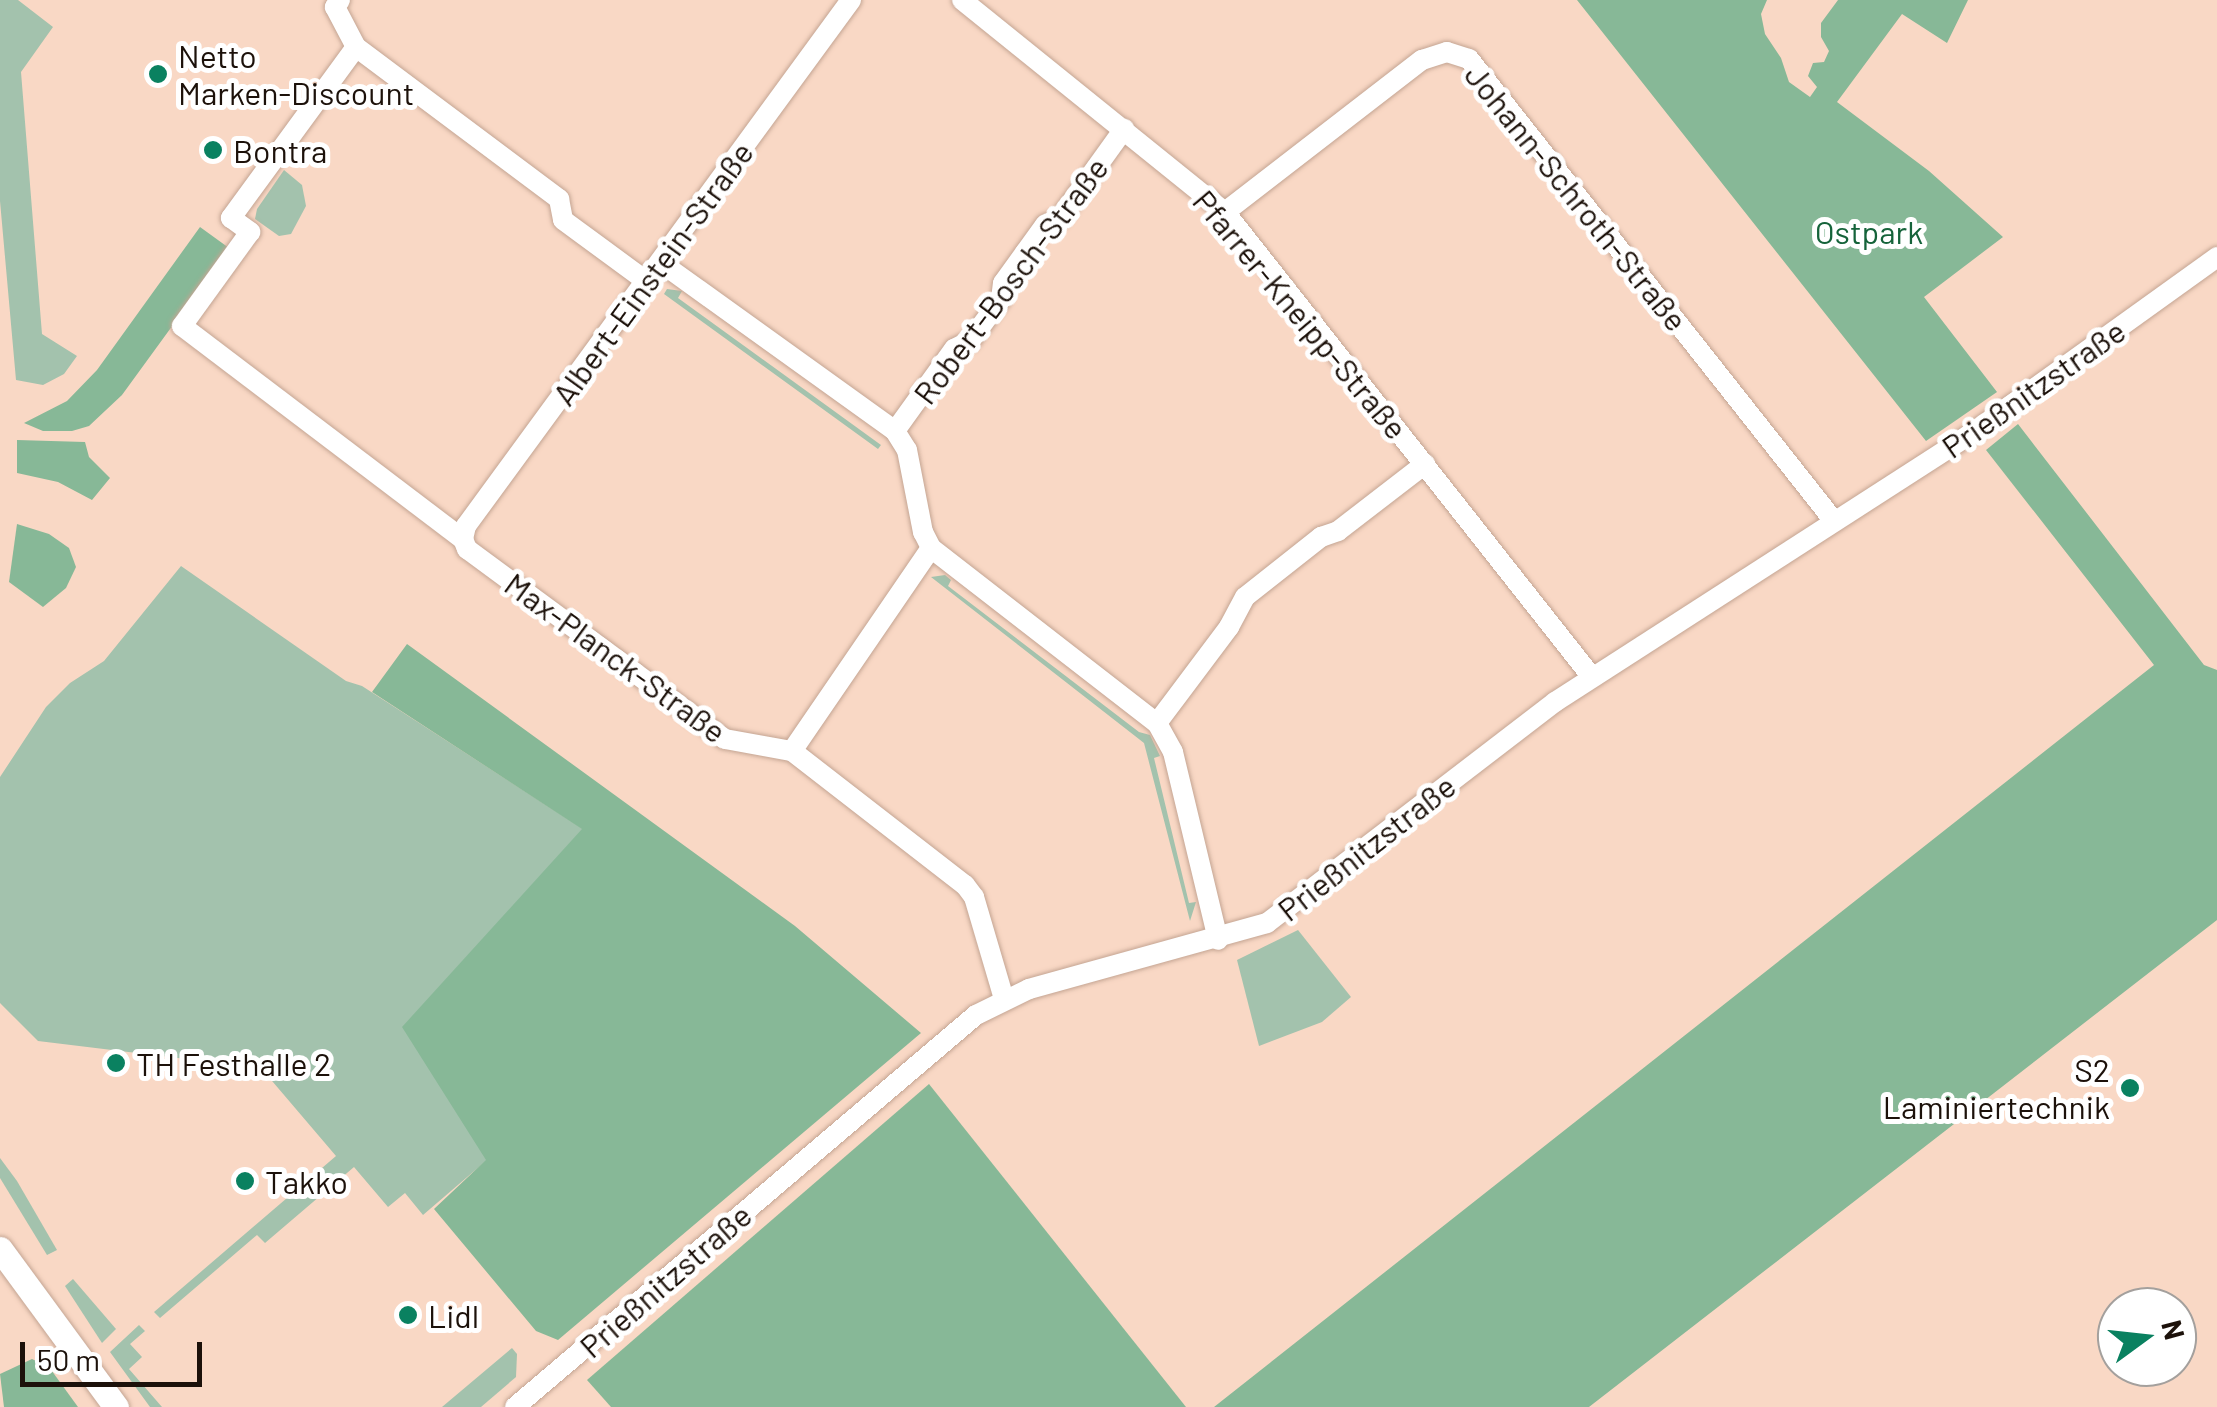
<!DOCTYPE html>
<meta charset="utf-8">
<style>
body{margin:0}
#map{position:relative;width:2217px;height:1407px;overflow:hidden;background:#f9d8c5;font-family:Barlow,sans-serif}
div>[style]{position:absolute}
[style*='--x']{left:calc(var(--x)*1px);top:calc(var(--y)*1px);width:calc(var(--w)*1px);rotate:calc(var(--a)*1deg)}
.green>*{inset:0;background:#a3c2ad}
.forest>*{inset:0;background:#87b897}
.roads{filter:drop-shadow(0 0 2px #c4a593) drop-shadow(0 0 2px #c4a593)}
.minor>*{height:20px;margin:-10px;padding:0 10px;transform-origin:10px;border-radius:10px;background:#fff}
.tertiary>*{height:25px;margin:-12.5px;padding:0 12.5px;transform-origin:12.5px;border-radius:12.5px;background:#fff}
.dots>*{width:28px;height:28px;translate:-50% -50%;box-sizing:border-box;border:5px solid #fff;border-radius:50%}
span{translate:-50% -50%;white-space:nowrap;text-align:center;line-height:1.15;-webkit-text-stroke:10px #fff;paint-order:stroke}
.poi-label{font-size:32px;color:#1c110a}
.left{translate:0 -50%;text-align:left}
.right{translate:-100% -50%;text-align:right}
.street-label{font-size:32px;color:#1c110a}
.park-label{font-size:32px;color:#15633a}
.north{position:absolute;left:2097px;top:1287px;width:100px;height:100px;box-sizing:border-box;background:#fff;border:2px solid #a4a09d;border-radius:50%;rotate:75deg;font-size:28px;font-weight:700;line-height:40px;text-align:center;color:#1c110a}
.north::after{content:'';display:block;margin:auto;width:35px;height:45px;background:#0a8160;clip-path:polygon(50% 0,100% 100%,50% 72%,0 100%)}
.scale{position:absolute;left:20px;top:1342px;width:182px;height:45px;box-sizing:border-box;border:5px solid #1c110a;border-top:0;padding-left:12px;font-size:30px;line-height:35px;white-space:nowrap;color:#1c110a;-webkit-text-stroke:8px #fff;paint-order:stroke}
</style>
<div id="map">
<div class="green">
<i style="clip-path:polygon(0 0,18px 0,53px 27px,21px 72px,42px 334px,77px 356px,64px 374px,43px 385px,16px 380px,0 201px)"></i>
<i style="clip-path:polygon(284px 170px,302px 185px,306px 206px,291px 234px,279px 236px,255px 219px,257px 209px)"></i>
<i style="clip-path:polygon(667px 289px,682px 291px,678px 298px,881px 445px,878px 449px,664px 294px)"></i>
<i style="clip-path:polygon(181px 566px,346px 681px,362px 686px,583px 829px,403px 1027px,487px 1160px,423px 1215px,405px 1193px,388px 1207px,354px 1167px,265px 1243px,257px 1235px,160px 1318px,154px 1312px,336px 1156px,261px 1068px,38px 1041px,0 1003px,0 777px,46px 707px,70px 683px,104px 661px)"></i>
<i style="clip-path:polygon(945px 575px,951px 580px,948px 586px,1139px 732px,1150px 735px,1160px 756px,1154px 758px,1189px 903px,1196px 902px,1190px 921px,1144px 743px,931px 577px)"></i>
<i style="clip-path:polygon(1298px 930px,1351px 997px,1322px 1022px,1259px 1046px,1237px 960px)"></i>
<i style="clip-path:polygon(0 1158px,17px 1181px,57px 1250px,47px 1255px,0 1178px)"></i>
<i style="clip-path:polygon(73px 1279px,116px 1329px,102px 1343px,65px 1286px)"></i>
<i style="clip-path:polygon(139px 1325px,145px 1331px,130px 1344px,142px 1357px,129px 1369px,162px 1407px,150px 1407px,110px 1352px)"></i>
<i style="clip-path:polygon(512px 1348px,517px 1354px,516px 1377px,481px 1407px,442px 1407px)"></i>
</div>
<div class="forest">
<i style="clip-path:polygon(1577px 0,1767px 0,1761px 14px,1765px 34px,1781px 58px,1789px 82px,1810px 97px,1817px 87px,1808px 76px,1813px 63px,1824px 62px,1829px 51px,1821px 37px,1821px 23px,1838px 0,1968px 0,1947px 43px,1902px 14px,1837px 102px,1929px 171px,2003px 237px,1924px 297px,1997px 392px,1926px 441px)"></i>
<i style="clip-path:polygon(200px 227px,229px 248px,122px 395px,89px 426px,72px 431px,43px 431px,24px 423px,67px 401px,97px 370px)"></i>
<i style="clip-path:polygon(2018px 424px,2204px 665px,2217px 670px,2217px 920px,1589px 1407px,1214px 1407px,2154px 665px,1986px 450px)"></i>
<i style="clip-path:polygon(17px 440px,85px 442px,89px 457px,110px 478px,92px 500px,58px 482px,17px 473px)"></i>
<i style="clip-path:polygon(17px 524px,49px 534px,69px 548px,76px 567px,66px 588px,43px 607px,9px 582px)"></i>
<i style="clip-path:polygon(407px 644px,795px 926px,921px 1033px,558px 1340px,536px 1331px,434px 1209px,486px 1160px,402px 1027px,582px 829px,372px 692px)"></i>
<i style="clip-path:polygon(929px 1084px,1186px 1407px,611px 1407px,587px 1380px)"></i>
<i style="clip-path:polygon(32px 1359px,49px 1367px,78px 1407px,4px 1407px,0 1374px)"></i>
</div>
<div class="roads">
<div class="minor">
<i style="--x:340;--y:0;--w:9;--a:126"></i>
<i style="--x:335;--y:7;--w:45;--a:62.3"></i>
<i style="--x:356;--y:47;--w:254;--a:36.8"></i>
<i style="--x:559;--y:199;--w:21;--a:79"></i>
<i style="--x:563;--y:220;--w:103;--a:36.3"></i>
<i style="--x:851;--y:0;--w:652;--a:126.2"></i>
<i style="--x:466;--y:526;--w:13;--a:103"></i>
<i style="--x:463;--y:539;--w:11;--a:68"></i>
<i style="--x:467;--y:549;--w:320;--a:36.4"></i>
<i style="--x:725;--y:739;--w:68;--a:10.2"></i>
<i style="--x:792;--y:751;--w:219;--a:37.8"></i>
<i style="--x:965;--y:885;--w:15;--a:53"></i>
<i style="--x:974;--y:897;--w:106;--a:73.6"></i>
<i style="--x:962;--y:0;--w:338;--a:38.9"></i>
<i style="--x:1225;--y:212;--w:591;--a:51.73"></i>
<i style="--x:356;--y:47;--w:212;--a:126.2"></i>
<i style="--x:231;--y:218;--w:24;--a:36"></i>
<i style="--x:250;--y:232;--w:116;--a:125.9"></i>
<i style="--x:182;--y:326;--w:353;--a:37.2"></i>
<i style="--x:1225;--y:212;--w:249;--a:-37.7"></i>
<i style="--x:1422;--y:60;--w:26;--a:-18"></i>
<i style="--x:1447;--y:52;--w:23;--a:18"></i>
<i style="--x:1469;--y:59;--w:589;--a:51.69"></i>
<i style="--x:660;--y:262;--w:289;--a:35.7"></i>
<i style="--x:895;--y:431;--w:22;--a:58"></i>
<i style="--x:907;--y:450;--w:84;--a:79"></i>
<i style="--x:923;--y:532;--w:18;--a:63"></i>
<i style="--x:931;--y:548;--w:286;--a:37.8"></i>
<i style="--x:1157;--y:723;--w:33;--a:61"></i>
<i style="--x:1173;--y:752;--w:193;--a:76.5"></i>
<i style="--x:895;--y:431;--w:101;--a:-54.3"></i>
<i style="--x:954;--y:349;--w:18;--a:-27"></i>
<i style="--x:970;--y:341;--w:52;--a:-53.6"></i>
<i style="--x:1001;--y:299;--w:16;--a:-83"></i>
<i style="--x:1003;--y:283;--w:72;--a:-54.1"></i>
<i style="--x:1045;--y:225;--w:17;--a:-25"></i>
<i style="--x:1060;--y:218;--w:110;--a:-54.3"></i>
<i style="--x:1157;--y:723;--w:120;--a:-53.1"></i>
<i style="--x:1229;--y:627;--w:34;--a:-62"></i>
<i style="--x:1245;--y:597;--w:97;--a:-38.3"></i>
<i style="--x:1321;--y:537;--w:18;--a:-19"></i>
<i style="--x:1338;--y:531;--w:110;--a:-37.6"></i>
<i style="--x:792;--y:751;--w:246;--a:-55.6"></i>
<i style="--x:515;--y:1407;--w:605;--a:-40.38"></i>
<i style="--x:976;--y:1015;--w:59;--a:-26.1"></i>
<i style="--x:1029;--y:989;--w:247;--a:-15.5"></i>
<i style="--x:1267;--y:923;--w:363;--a:-37.5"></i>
<i style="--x:1555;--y:702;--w:491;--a:-32.8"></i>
<i style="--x:1968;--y:436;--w:307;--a:-35.7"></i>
</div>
<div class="tertiary">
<i style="--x:0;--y:1249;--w:196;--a:53.7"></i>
</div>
</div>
<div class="dots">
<i style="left:158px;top:74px;background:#0a8160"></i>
<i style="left:213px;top:150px;background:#0a8160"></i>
<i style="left:116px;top:1063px;background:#0a8160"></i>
<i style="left:2130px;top:1088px;background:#0a8160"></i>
<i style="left:245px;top:1181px;background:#0a8160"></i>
<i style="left:408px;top:1315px;background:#0a8160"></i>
</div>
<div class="poi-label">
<span class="left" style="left:178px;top:74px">Netto<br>Marken-Discount</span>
<span class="left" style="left:233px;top:150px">Bontra</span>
<span class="left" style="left:136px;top:1063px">TH Festhalle 2</span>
<span class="right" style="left:2110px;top:1088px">S2<br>Laminiertechnik</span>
<span class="left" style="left:265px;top:1181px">Takko</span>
<span class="left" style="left:428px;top:1315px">Lidl</span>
</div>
<div class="street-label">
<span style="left:1577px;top:197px;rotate:51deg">Johann-Schroth-Straße</span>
<span style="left:652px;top:273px;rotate:-54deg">Albert-Einstein-Straße</span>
<span style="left:1010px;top:280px;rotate:-53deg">Robert-Bosch-Straße</span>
<span style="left:1301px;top:314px;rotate:50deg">Pfarrer-Kneipp-Straße</span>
<span style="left:2033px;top:388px;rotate:-35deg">Prießnitzstraße</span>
<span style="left:616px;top:657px;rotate:36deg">Max-Planck-Straße</span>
<span style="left:1366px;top:847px;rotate:-38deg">Prießnitzstraße</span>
<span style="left:665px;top:1280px;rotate:-41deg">Prießnitzstraße</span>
</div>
<div class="park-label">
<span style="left:1869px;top:231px">Ostpark</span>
</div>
<div class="north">N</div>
<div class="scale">50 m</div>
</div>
